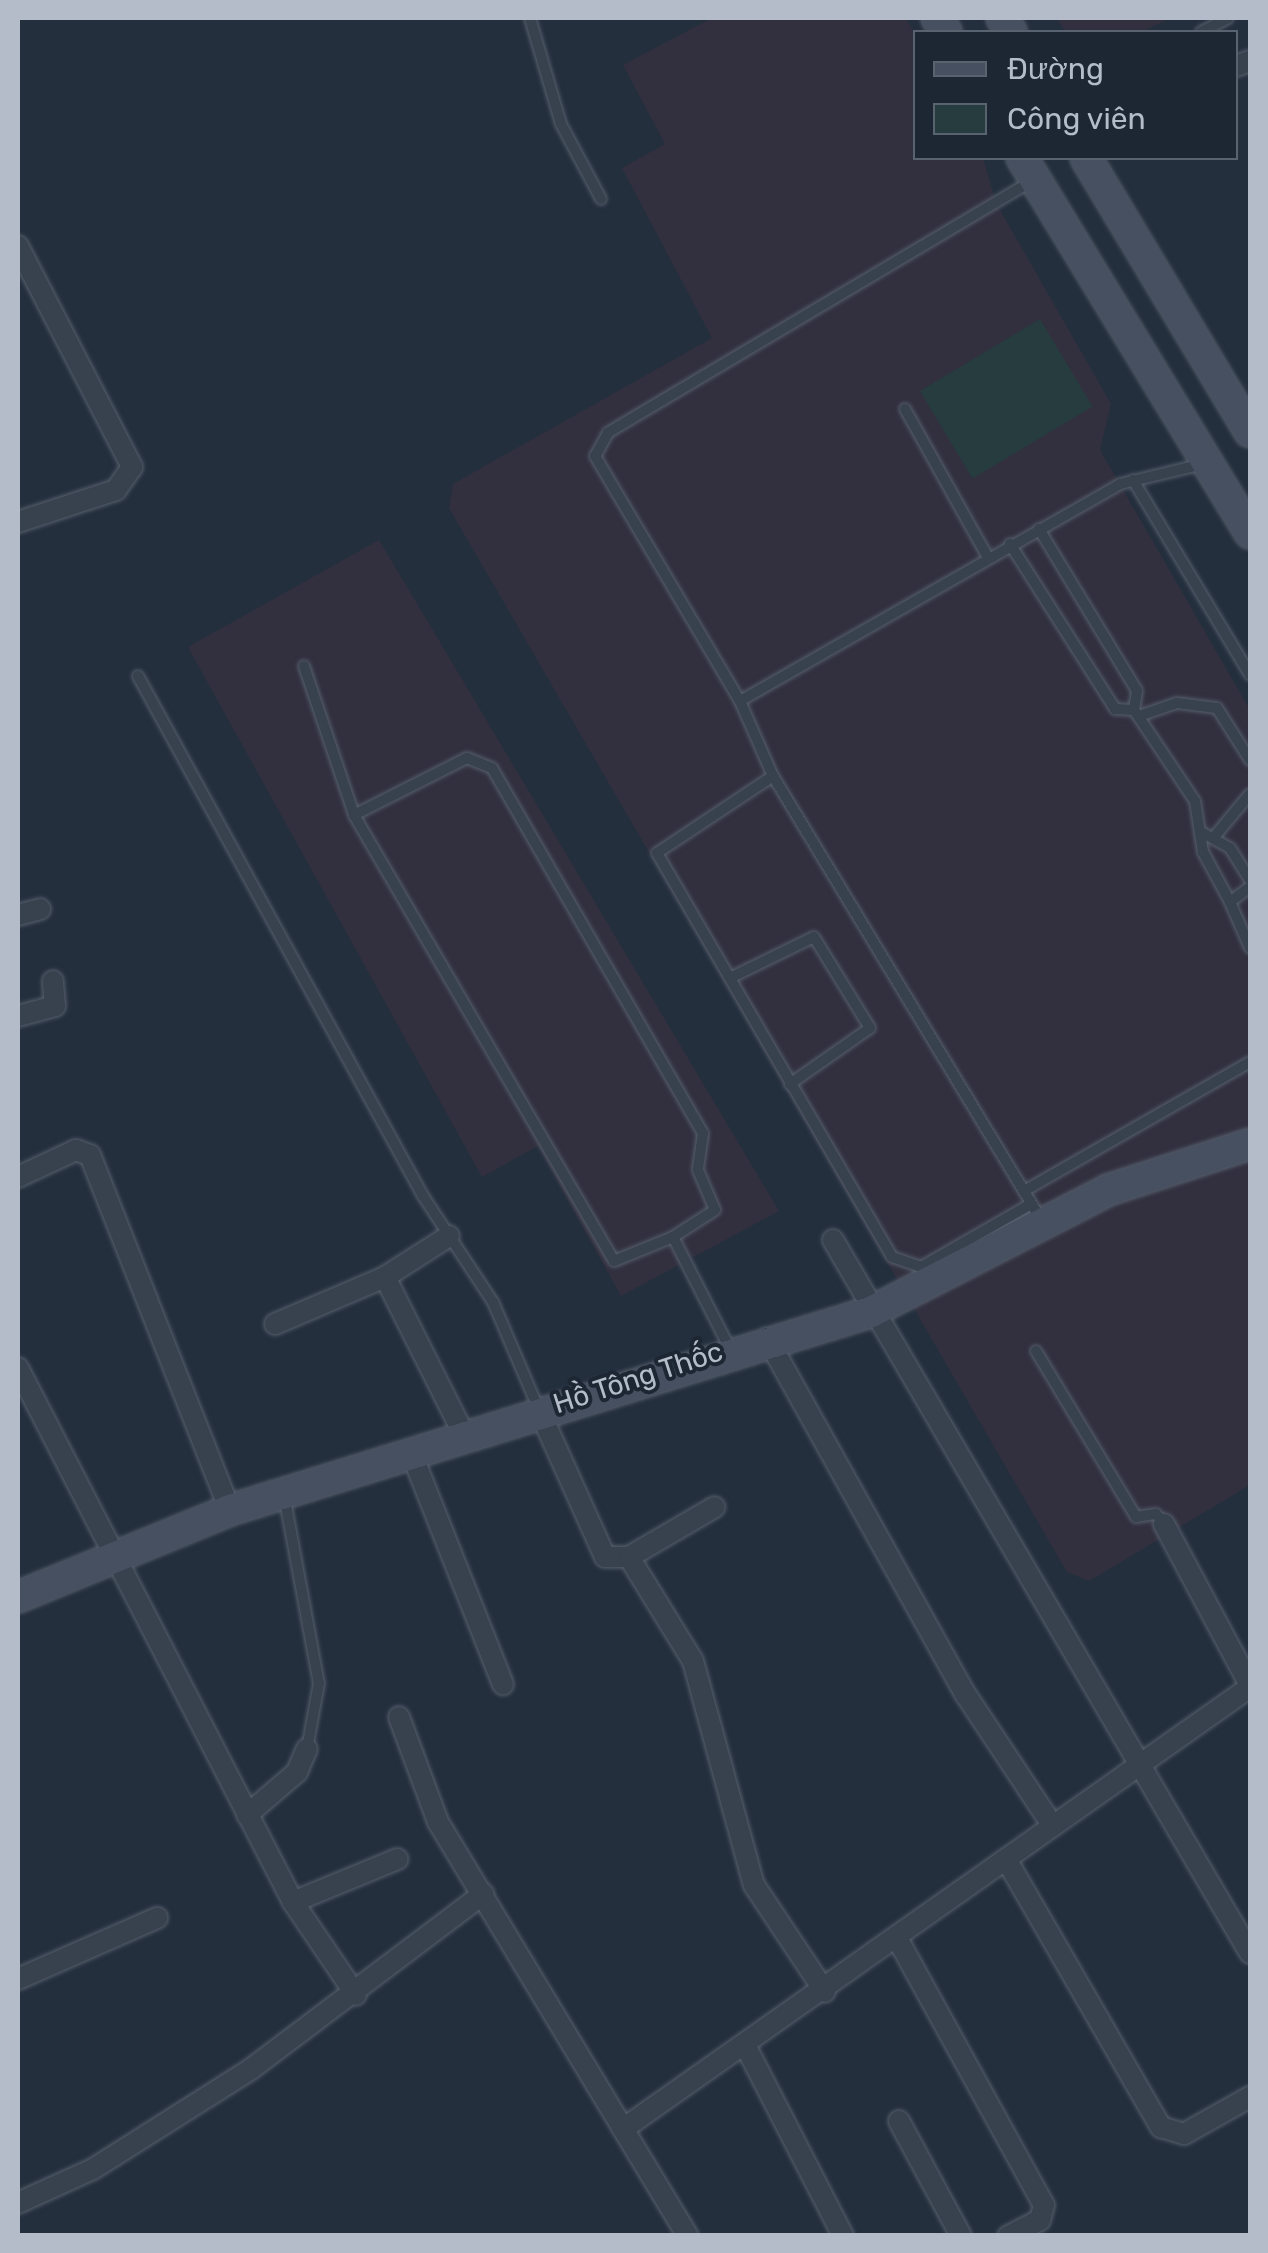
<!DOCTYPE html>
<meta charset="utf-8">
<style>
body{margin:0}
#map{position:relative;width:1268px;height:2253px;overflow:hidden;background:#242f3e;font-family:Rubik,sans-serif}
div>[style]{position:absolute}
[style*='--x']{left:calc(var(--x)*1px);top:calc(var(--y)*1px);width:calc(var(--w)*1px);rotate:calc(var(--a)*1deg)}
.medical>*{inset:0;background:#32303f}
.green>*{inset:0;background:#263c3f;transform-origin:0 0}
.roads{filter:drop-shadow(0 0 2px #565f6c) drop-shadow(0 0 2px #565f6c)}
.lane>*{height:10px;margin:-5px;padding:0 5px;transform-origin:5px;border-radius:5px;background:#38414e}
.street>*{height:20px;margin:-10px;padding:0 10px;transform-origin:10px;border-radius:10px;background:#38414e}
.secondary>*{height:30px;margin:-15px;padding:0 15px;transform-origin:15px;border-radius:15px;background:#465061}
span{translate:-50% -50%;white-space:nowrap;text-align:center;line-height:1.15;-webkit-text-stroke:8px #1d2633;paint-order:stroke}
.street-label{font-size:28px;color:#b4bcc9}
.frame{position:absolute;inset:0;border:20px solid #b4bcc9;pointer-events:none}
.legend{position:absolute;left:913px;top:30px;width:325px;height:130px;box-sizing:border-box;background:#1d2633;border:2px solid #59626f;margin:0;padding:12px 18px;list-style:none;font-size:30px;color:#b4bcc9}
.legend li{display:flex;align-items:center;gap:20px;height:50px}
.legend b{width:50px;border:2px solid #59626f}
</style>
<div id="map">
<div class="medical">
<i style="clip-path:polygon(712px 18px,906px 18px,915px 35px,916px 158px,983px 158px,996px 203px,1111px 404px,1100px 450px,1250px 710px,1250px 1485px,1089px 1581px,1067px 1572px,449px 508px,453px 484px,712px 338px,622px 168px,665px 144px,623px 65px)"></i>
<i style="clip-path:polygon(1056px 18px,1171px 18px,1141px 32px,1066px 32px)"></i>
<i style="clip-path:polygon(379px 540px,779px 1211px,621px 1296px,538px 1146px,482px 1177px,188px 647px)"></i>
</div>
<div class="green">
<i style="left:1040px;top:319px;width:102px;height:140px;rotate:59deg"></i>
</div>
<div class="roads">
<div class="lane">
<i style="--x:530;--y:18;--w:110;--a:73.7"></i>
<i style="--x:561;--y:124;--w:85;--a:61.9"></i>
<i style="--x:1201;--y:32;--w:30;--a:-27"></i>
<i style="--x:1030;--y:182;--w:491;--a:149.3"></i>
<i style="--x:608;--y:433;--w:26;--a:119"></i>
<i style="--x:595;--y:456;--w:285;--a:59.4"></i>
<i style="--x:740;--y:701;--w:82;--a:66.3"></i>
<i style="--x:773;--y:776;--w:520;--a:58.85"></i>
<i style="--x:905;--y:409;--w:168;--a:60.8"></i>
<i style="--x:1133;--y:480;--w:227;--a:59"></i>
<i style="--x:1039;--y:529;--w:189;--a:58.8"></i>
<i style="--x:1137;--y:691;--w:19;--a:99"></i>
<i style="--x:1134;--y:710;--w:110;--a:56.2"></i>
<i style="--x:1195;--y:801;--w:52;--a:81.1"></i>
<i style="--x:1203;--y:852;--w:57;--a:61.6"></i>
<i style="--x:1230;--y:902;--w:25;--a:-37"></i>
<i style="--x:1010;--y:544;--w:196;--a:57.5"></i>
<i style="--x:1115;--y:709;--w:19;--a:3"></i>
<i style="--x:304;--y:666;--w:157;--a:71.4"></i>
<i style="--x:354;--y:815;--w:516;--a:59.76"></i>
<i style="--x:614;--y:1261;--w:64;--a:-22.1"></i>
<i style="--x:673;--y:1237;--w:126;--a:63"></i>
<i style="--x:138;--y:676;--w:593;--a:61.27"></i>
<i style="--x:423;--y:1196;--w:127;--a:56.6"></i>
<i style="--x:493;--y:1302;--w:117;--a:66.9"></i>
<i style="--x:740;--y:701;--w:438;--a:-29.7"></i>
<i style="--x:1120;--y:484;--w:85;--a:-13.5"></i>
<i style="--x:1139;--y:716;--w:40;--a:-18.9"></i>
<i style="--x:1177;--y:703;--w:40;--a:7.1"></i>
<i style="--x:1217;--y:708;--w:62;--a:57.6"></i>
<i style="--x:773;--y:776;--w:139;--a:146.4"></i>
<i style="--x:657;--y:853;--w:467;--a:59.8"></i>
<i style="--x:892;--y:1257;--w:31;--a:19"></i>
<i style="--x:921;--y:1267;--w:127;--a:-29.8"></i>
<i style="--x:354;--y:815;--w:127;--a:-26.8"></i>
<i style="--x:467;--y:758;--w:27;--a:22"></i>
<i style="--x:492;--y:768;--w:422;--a:60"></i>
<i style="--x:703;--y:1133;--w:37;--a:98"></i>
<i style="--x:698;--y:1170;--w:43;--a:67"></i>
<i style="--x:715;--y:1210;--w:50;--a:147.3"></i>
<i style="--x:1201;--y:832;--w:33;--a:29"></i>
<i style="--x:1230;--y:848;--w:38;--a:58"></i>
<i style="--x:1214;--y:837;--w:56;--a:-50.1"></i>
<i style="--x:1230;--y:902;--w:50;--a:66.5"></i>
<i style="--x:732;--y:977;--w:91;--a:-26"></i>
<i style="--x:814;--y:937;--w:107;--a:58.4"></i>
<i style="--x:870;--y:1028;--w:98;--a:145"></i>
<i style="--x:1024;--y:1191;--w:260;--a:-29.7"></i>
<i style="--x:1036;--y:1351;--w:194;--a:58.9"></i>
<i style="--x:1136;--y:1517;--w:20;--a:-9"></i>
<i style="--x:1156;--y:1514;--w:12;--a:48"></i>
<i style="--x:284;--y:1495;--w:191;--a:79.5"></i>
<i style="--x:319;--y:1683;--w:67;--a:100.3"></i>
</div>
<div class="street">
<i style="--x:1236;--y:66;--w:15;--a:-20"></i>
<i style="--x:18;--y:246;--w:249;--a:62.7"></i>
<i style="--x:132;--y:467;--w:28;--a:125"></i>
<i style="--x:116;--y:490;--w:103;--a:161.9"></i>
<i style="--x:18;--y:915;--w:23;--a:-15"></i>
<i style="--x:18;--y:1016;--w:38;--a:-15"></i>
<i style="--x:55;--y:1006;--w:25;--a:-95"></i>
<i style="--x:18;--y:1177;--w:64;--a:-25"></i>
<i style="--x:76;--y:1150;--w:15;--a:20"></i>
<i style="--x:90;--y:1155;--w:382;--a:68.5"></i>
<i style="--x:833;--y:1240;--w:826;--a:59.68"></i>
<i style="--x:385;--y:1277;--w:177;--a:63.4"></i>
<i style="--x:275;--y:1324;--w:120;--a:-23.1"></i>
<i style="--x:385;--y:1277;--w:76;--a:-32.6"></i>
<i style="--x:767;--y:1338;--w:409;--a:60.9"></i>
<i style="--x:966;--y:1695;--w:156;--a:56.5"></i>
<i style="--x:18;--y:1368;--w:601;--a:62.75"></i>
<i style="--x:293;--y:1902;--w:112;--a:55.9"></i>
<i style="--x:539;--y:1410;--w:161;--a:65.8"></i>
<i style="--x:605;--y:1557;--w:24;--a:0"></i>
<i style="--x:629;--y:1557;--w:122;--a:58.4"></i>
<i style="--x:693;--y:1661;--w:232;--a:74.8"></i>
<i style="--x:754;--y:1885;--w:128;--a:56.4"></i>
<i style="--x:411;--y:1452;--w:250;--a:68.4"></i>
<i style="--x:1164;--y:1524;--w:183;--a:61.9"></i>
<i style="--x:629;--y:1557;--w:99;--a:-30.2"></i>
<i style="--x:399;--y:1717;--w:112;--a:69.6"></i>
<i style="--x:438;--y:1822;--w:484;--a:58.9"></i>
<i style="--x:247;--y:1815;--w:66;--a:-40.7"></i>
<i style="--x:297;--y:1772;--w:25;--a:-67"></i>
<i style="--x:1006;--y:1859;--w:310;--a:60"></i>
<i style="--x:1161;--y:2127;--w:24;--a:17"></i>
<i style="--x:1184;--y:2134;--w:76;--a:-29.3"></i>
<i style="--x:293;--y:1902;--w:113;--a:-22.3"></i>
<i style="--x:897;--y:1938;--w:305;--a:61.2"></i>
<i style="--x:1044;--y:2205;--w:16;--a:105"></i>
<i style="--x:1040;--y:2220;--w:36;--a:153"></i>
<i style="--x:18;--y:1979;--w:152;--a:-23.7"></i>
<i style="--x:745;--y:2045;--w:215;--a:62.8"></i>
<i style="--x:899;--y:2121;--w:131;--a:61.7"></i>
<i style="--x:623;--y:2129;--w:767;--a:-35.18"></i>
<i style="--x:18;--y:2203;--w:82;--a:-24.4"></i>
<i style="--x:93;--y:2169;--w:187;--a:-32.3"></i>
<i style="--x:251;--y:2069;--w:291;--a:-37"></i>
</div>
<div class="secondary">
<i style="--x:937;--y:18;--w:17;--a:57"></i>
<i style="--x:1002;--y:18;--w:17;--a:57"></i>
<i style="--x:1022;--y:158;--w:439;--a:58.7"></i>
<i style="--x:1086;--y:158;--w:319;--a:59.1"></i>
<i style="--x:18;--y:1597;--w:229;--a:-22.3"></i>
<i style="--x:230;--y:1510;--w:671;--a:-17.17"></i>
<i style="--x:871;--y:1312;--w:267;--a:-27.2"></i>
<i style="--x:1108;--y:1190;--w:149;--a:-17.9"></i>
</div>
</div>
<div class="street-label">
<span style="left:638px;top:1378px;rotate:-18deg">Hồ Tông Thốc</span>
</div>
<div class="frame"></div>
<ul class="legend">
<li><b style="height:12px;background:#465061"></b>Đường</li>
<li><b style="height:28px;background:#263c3f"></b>Công viên</li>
</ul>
</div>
